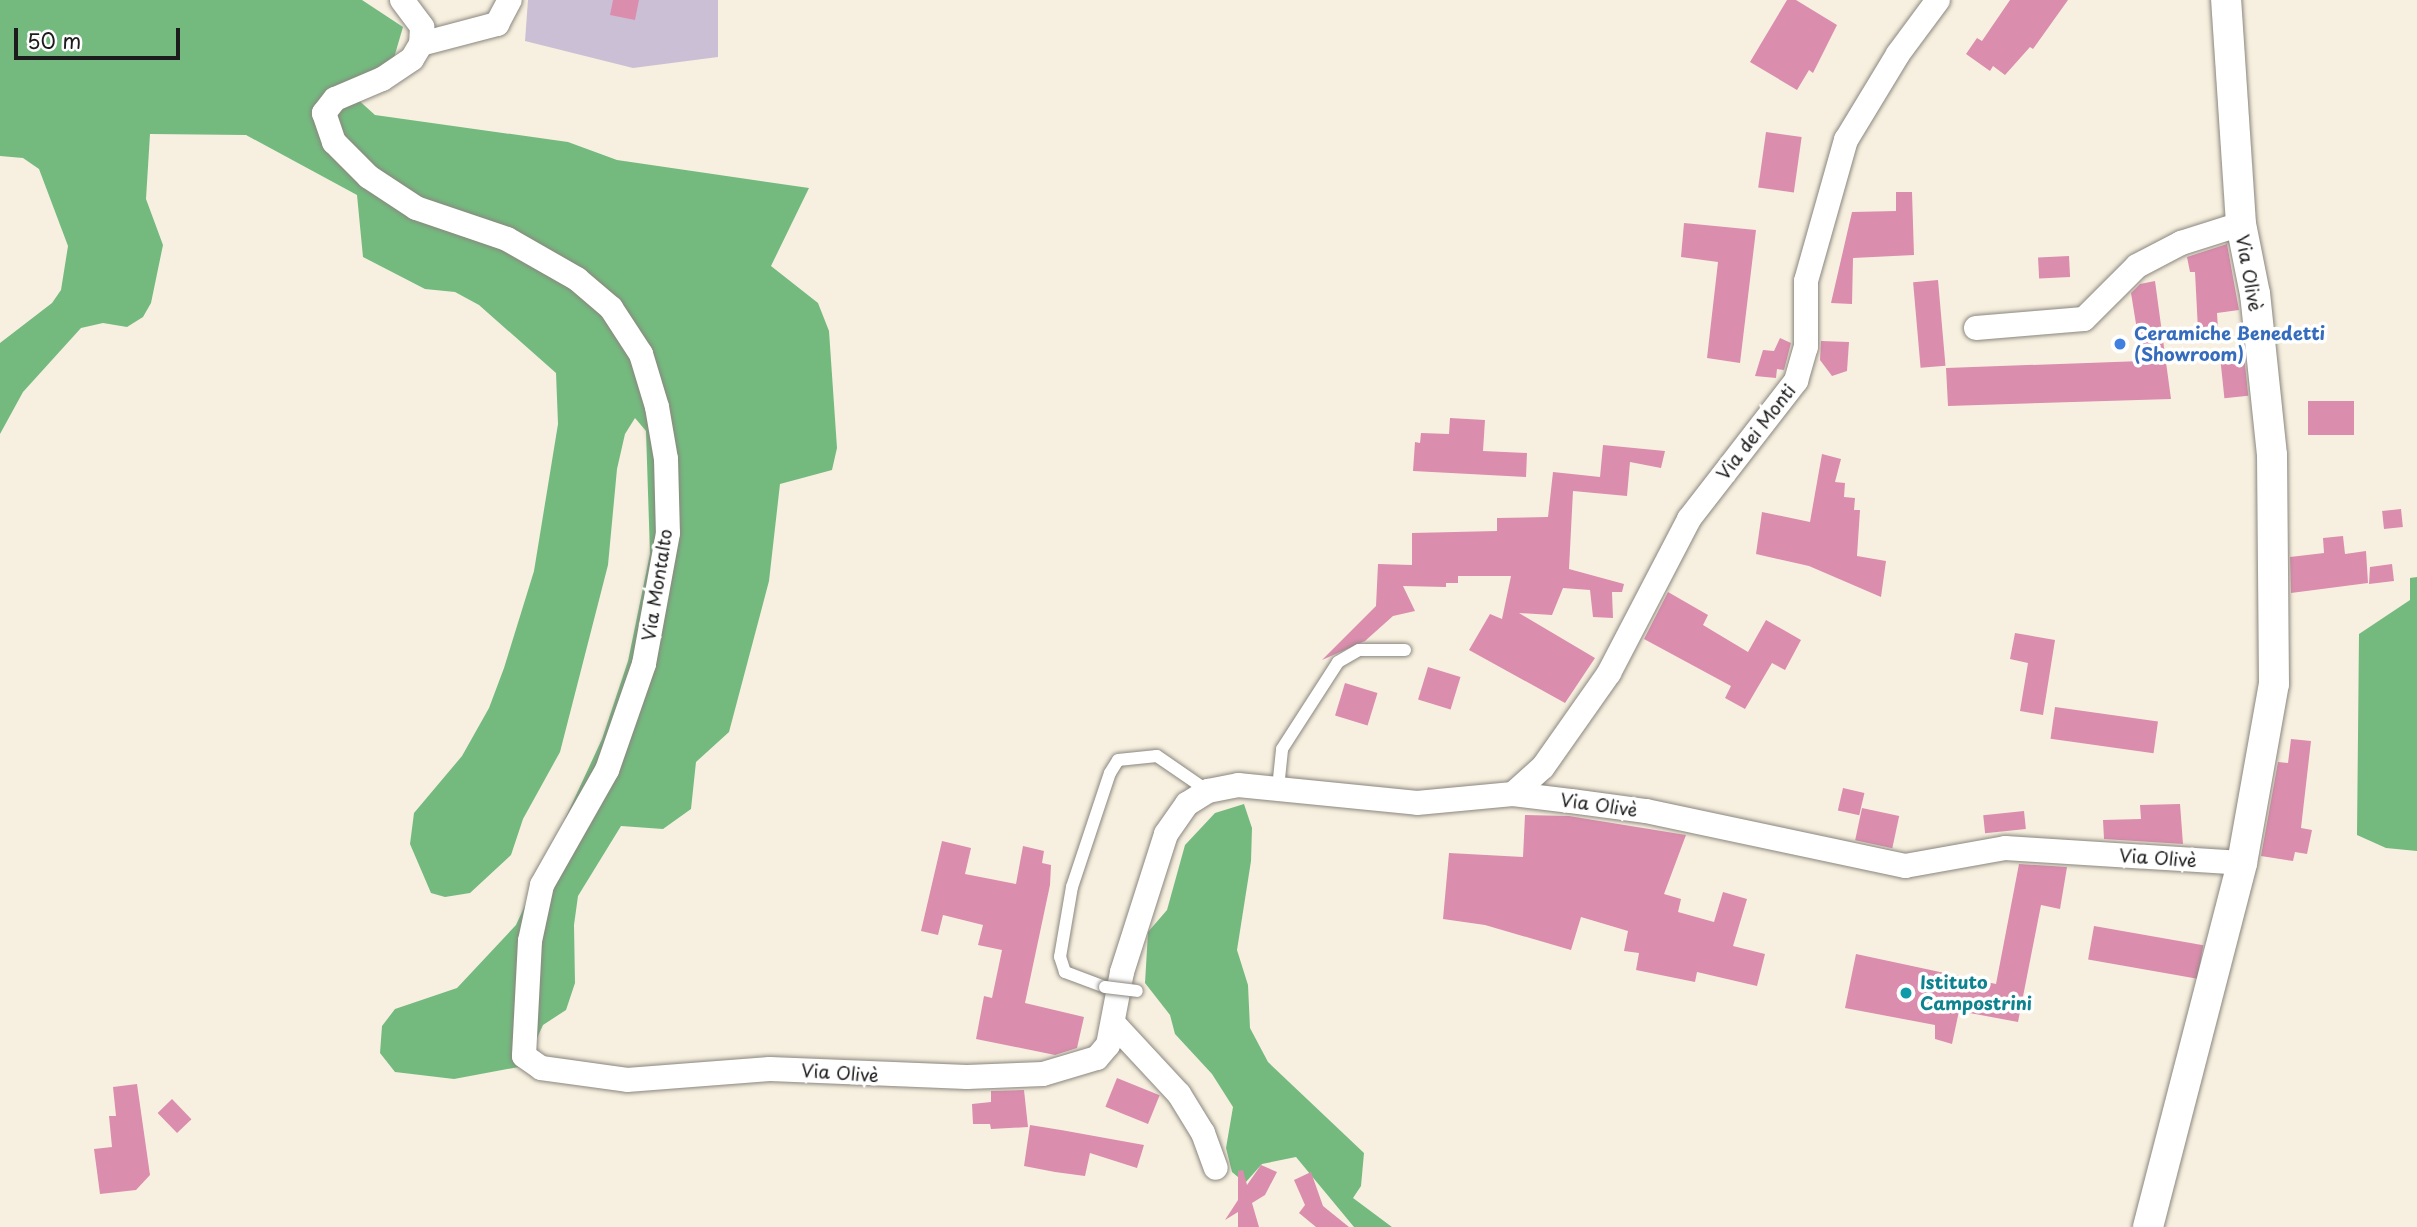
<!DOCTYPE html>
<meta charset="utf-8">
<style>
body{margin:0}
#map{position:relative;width:2417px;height:1227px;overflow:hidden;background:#f7f0e0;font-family:"Playpen Sans",sans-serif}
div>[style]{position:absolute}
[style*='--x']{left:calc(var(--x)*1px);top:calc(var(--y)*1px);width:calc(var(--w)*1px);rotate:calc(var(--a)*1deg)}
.industrial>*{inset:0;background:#cbbfd5}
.forest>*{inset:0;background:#74ba7f}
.building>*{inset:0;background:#db8dae;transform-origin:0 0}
.roads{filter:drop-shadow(0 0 2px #8a867e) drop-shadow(0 0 2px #8a867e)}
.service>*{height:12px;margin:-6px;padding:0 6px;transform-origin:6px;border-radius:6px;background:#fff}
.minor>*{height:24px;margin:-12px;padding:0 12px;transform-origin:12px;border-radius:12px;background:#fff}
.tertiary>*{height:30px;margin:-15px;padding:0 15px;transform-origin:15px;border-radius:15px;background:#fff}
.bridges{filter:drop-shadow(0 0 2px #8a867e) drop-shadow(0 0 2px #8a867e)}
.service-bridge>*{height:12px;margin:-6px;padding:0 6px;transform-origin:6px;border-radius:6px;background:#fff}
.dots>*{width:19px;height:19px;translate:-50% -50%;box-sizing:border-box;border:4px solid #fff;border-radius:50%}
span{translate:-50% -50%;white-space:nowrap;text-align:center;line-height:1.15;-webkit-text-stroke:7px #fff;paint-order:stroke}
.street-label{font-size:18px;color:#1c1c1c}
.shop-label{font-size:18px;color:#366cbe;font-weight:700}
.left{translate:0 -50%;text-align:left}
.culture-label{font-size:18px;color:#0d838f;font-weight:700}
.scale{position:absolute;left:14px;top:28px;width:166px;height:32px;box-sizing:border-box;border:4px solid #1c1c1c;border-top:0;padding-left:9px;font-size:21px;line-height:24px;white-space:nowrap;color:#1c1c1c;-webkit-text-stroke:5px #fff;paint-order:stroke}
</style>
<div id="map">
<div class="industrial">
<i style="clip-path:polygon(528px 0,718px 0,718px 57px,633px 68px,525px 41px)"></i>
</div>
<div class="forest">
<i style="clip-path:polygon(0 0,362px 0,403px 27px,391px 68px,344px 87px,375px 115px,568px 142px,617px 160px,809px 188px,771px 266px,818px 303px,829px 331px,837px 448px,832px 470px,780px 484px,769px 581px,729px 732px,696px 762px,691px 809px,663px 829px,621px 826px,578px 896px,574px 925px,575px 983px,566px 1010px,543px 1025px,524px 1066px,454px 1079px,395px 1072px,380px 1053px,382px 1026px,395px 1009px,457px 988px,516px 925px,602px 739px,628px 661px,650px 554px,646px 431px,635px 418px,625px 434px,617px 469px,608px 565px,560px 752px,523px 819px,511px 855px,470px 893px,445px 897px,431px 893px,410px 844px,414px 813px,462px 756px,489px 708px,504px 668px,534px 571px,558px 424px,556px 373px,479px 305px,455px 292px,425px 289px,363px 257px,357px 195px,246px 135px,150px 134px,146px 199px,163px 245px,151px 303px,143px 317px,127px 327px,103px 323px,81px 328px,23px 392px,0 434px,0 343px,52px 303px,61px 290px,68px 246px,39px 169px,23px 158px,0 156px)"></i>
<i style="clip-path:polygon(2417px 577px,2417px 851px,2386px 848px,2357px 835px,2359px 634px,2410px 600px,2410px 578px)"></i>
<i style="clip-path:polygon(1244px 804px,1252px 828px,1251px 861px,1237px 950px,1248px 985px,1250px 1028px,1268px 1062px,1364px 1153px,1361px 1186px,1353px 1198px,1392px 1227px,1354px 1227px,1296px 1157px,1262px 1164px,1245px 1183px,1232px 1172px,1226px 1148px,1233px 1107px,1212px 1074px,1175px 1034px,1170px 1015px,1145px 983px,1148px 932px,1167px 910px,1185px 845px,1215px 813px)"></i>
</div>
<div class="building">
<i style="clip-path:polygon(613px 0,639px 0,635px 20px,610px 15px)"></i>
<i style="clip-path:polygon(1787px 0,1796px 0,1837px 25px,1813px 73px,1809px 70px,1797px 90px,1750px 62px)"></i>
<i style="clip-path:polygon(2010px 0,2068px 0,2033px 49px,2030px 47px,2005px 75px,1993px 66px,1990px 71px,1966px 54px,1977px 38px,1982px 41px)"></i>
<i style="left:1766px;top:132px;width:36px;height:56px;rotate:8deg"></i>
<i style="clip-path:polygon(1896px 192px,1912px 192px,1914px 255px,1853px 258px,1852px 304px,1831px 303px,1852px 212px,1896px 211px)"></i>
<i style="clip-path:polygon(1684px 223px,1756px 230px,1740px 363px,1707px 358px,1718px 262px,1681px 257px)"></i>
<i style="clip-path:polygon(2227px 244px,2239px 310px,2217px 313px,2218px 329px,2198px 330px,2195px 272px,2190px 272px,2187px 257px)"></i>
<i style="left:2069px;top:256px;width:21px;height:31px;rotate:87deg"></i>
<i style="left:1938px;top:280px;width:86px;height:25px;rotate:85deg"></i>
<i style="clip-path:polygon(2155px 281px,2171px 399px,1948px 406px,1946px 368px,2142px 361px,2131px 293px,2140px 284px)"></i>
<i style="clip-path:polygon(1780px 338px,1791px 343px,1784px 370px,1777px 369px,1776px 378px,1755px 376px,1763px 350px,1774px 351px)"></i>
<i style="clip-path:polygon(1821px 341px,1849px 342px,1847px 371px,1832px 376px,1820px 360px)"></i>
<i style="left:2244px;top:355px;width:41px;height:24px;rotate:84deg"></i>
<i style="left:2308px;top:401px;width:46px;height:34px"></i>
<i style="clip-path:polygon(1450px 418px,1485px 420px,1483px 451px,1527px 453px,1526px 477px,1413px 471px,1415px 442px,1420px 443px,1421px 433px,1449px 434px)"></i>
<i style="clip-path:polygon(1603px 445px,1665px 451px,1661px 468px,1630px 462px,1627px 496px,1573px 491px,1569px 569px,1624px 584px,1622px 592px,1612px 592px,1613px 618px,1593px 617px,1590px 590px,1563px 588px,1552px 615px,1519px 613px,1595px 658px,1565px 703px,1469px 650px,1490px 614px,1502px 619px,1511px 576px,1458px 576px,1458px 583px,1446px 583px,1446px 587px,1403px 586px,1415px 611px,1393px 616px,1365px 641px,1322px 660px,1376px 606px,1378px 564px,1412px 565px,1412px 533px,1497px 531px,1497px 518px,1548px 517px,1553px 472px,1600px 477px)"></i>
<i style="clip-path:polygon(1822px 454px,1841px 459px,1835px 482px,1845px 483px,1844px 497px,1855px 498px,1854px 510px,1860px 510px,1857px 556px,1886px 561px,1881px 597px,1809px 566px,1756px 554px,1762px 512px,1810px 522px)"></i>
<i style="left:2401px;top:509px;width:18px;height:19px;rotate:84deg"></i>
<i style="clip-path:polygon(2343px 536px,2345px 554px,2366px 551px,2368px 583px,2291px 593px,2290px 557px,2324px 553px,2323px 538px)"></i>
<i style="clip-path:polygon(2392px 564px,2394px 581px,2369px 584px,2370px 567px)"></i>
<i style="clip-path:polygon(1668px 592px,1708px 615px,1703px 625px,1748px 652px,1766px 620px,1801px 640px,1785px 670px,1772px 663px,1745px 709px,1725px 698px,1731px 686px,1644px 639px)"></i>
<i style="clip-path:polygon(2015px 633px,2055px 640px,2043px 715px,2020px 711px,2028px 663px,2010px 659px)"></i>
<i style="left:1428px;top:667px;width:34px;height:34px;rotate:17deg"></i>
<i style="left:1345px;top:683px;width:34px;height:34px;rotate:17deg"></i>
<i style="left:2055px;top:707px;width:104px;height:32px;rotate:8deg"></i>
<i style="clip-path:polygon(2291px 739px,2311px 741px,2301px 828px,2312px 830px,2307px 854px,2295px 852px,2293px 861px,2261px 856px,2278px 762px,2288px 763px)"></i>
<i style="left:1843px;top:788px;width:22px;height:23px;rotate:13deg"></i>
<i style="clip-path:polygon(2180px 804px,2183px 844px,2104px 839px,2103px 820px,2141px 819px,2140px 805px)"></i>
<i style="left:1862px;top:808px;width:38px;height:33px;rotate:12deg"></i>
<i style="left:2024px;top:811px;width:18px;height:41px;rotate:84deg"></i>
<i style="clip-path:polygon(1525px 815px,1569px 816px,1686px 835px,1664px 894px,1681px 899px,1678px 912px,1714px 922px,1723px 892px,1747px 899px,1733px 946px,1765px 954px,1757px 986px,1697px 972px,1695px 982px,1636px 970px,1639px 953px,1624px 951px,1628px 931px,1581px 917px,1571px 950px,1485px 925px,1443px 919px,1449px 853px,1523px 857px)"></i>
<i style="clip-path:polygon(942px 841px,971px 848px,965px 874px,1016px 884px,1023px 846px,1044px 851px,1042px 863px,1051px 865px,1050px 885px,1025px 1003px,1084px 1017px,1077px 1048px,1055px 1055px,976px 1039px,984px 996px,992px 998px,1002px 950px,978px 945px,983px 925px,943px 915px,938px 935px,921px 931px)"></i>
<i style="clip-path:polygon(2019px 864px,2067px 867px,2060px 909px,2041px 905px,2018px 1022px,1959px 1011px,1952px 1044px,1935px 1039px,1935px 1025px,1845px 1008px,1856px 954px,1996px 984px)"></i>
<i style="left:2094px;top:926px;width:111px;height:34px;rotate:10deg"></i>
<i style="left:1117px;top:1078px;width:46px;height:31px;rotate:22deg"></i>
<i style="clip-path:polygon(137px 1084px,150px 1175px,136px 1190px,100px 1194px,94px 1149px,112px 1147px,109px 1116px,116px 1116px,113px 1087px)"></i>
<i style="clip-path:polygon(1024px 1090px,1028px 1127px,991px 1129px,990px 1124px,973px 1124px,972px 1104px,991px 1102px,991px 1091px)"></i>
<i style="left:172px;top:1099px;width:28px;height:20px;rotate:46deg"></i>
<i style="clip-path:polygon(1030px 1125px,1061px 1130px,1144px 1145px,1137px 1168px,1090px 1153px,1085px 1176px,1055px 1172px,1024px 1166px)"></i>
<i style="clip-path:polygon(1261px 1165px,1277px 1172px,1265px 1195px,1252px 1203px,1259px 1227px,1238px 1227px,1238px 1212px,1225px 1220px,1238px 1200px,1238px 1171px,1243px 1170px,1247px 1185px)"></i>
<i style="clip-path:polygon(1311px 1172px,1323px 1206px,1349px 1227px,1316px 1227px,1299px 1213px,1305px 1205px,1294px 1180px)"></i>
</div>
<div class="roads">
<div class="service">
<i style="--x:1278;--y:788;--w:39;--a:-84"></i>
<i style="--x:1282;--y:749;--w:103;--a:-57.2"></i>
<i style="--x:1338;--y:662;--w:24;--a:-30"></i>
<i style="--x:1359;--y:650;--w:46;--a:0"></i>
<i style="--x:1105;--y:987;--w:43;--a:-159.4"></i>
<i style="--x:1065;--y:972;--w:16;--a:-108"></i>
<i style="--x:1060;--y:957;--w:71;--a:-80.3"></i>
<i style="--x:1072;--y:887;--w:120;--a:-71.6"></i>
<i style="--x:1110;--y:773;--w:15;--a:-58"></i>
<i style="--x:1118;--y:760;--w:39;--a:-6"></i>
<i style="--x:1157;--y:756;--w:62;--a:34.5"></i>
</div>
<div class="minor">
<i style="--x:402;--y:0;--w:34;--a:53"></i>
<i style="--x:422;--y:27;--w:17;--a:93"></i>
<i style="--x:421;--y:44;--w:17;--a:121"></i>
<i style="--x:412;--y:59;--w:36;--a:146"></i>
<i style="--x:382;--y:79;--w:51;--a:156.9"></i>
<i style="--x:335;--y:99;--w:18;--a:128"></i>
<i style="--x:324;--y:113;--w:31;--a:71"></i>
<i style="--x:334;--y:142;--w:49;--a:45"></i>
<i style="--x:369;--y:177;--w:56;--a:33.4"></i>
<i style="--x:416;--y:208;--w:96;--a:18.8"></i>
<i style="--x:507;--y:239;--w:81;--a:29.7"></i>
<i style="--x:577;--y:279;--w:45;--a:40.5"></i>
<i style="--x:611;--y:308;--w:55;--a:56.9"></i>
<i style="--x:641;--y:354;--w:55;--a:73.2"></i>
<i style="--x:657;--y:407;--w:53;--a:80.2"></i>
<i style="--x:666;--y:459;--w:74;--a:88.5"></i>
<i style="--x:668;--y:533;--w:133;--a:100.4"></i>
<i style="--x:644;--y:664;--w:112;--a:109.2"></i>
<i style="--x:607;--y:770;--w:132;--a:119.5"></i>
<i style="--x:542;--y:885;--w:57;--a:102.1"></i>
<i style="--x:530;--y:941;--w:115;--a:93"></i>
<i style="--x:524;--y:1056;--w:21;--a:35"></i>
<i style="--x:541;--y:1068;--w:87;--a:7.9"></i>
<i style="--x:627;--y:1080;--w:143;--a:-4.4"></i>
<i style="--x:770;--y:1069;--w:197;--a:2.3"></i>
<i style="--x:967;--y:1077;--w:76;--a:-2.3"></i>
<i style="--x:1043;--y:1074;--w:56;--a:-16.5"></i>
<i style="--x:1097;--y:1058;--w:17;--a:-50"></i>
<i style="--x:1108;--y:1045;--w:74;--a:-79.1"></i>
<i style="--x:1122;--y:972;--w:145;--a:-72.3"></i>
<i style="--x:1166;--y:834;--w:37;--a:-55"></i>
<i style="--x:1187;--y:804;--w:25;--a:-32"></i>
<i style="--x:1208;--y:791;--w:31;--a:-11"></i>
<i style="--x:1238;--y:785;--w:180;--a:5.7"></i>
<i style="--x:1417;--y:803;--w:96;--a:-5.4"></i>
<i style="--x:1513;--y:794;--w:58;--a:6.9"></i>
<i style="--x:1571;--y:801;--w:76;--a:7.6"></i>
<i style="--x:1646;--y:811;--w:265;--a:12"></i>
<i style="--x:1905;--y:866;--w:102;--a:-10.2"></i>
<i style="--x:2005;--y:848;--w:237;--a:3.6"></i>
<i style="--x:421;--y:44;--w:79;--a:-14.7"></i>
<i style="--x:497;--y:24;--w:27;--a:-62"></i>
<i style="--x:1976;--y:328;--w:108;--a:-4.8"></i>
<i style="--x:2084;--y:319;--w:75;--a:-45"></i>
<i style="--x:2137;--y:266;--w:50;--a:-27.6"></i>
<i style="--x:2181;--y:243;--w:63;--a:-17.6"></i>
<i style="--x:1513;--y:794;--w:40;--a:-42"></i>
<i style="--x:1543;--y:767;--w:115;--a:-54.9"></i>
<i style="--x:1609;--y:673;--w:174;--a:-62.5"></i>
<i style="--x:1689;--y:519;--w:175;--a:-52.2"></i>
<i style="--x:1796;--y:381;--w:35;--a:-74"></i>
<i style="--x:1806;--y:347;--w:66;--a:-90"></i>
<i style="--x:1806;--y:281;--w:147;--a:-74.2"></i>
<i style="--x:1846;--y:140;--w:100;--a:-58.8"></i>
<i style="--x:1898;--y:54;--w:67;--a:-53.5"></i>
<i style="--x:1113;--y:1023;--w:97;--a:47.1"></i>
<i style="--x:1179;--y:1094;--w:46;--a:58.4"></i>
<i style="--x:1203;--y:1133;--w:37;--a:70"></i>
</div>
<div class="tertiary">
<i style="--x:2148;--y:1227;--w:376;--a:-75.5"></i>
<i style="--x:2242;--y:863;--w:182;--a:-79.9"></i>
<i style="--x:2274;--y:684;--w:229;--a:-90.5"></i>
<i style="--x:2272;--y:455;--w:162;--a:-96"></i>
<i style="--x:2255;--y:294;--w:71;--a:-101.3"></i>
<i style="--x:2241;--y:224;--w:225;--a:-93.8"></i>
</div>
</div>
<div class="bridges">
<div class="service-bridge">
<i style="--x:1105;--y:987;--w:32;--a:7"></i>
</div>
</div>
<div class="dots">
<i style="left:2120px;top:344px;background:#3f7fe0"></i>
<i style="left:1906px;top:993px;background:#0f9aa8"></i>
</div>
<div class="street-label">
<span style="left:2249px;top:273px;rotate:80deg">Via Olivè</span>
<span style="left:1756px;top:432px;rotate:-52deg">Via dei Monti</span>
<span style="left:657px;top:585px;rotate:-81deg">Via Montalto</span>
<span style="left:1599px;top:805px;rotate:8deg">Via Olivè</span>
<span style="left:2158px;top:858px;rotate:4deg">Via Olivè</span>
<span style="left:840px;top:1073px;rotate:4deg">Via Olivè</span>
</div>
<div class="shop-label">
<span class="left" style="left:2134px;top:344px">Ceramiche Benedetti<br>(Showroom)</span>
</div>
<div class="culture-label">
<span class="left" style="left:1920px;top:993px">Istituto<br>Campostrini</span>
</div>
<div class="scale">50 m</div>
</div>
